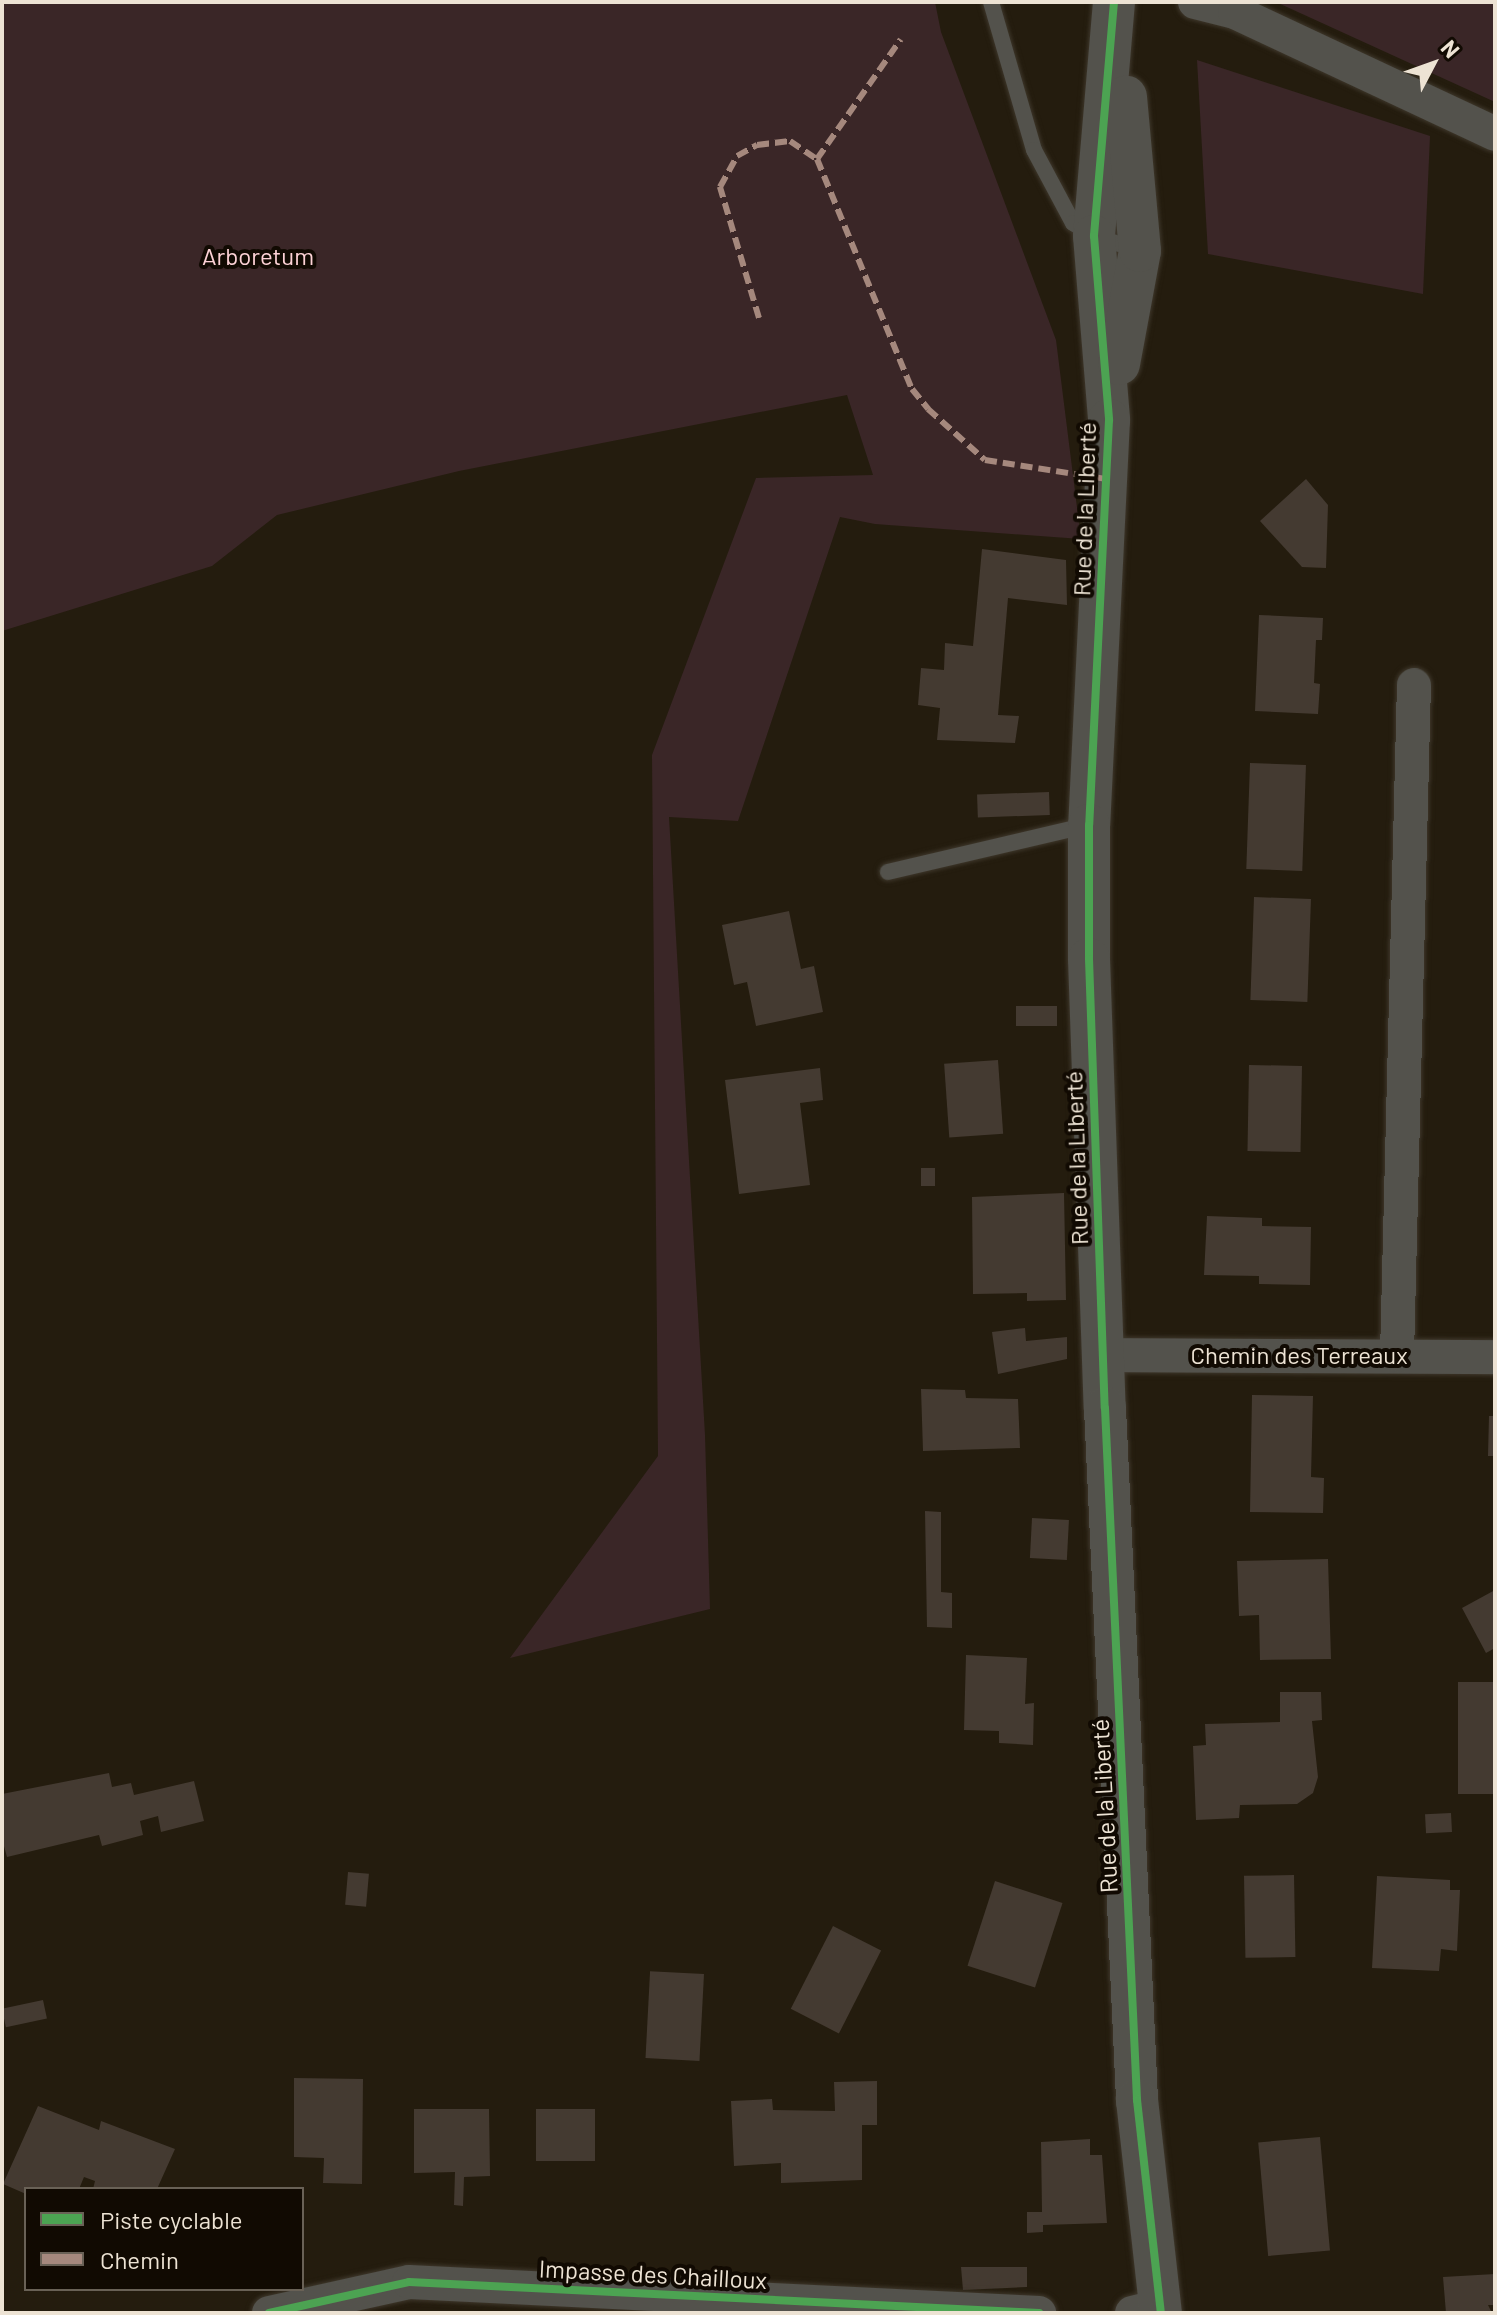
<!DOCTYPE html>
<meta charset="utf-8">
<style>
body{margin:0}
#map{position:relative;width:1497px;height:2315px;overflow:hidden;background:#241c0e;font-family:Barlow,sans-serif}
div>[style]{position:absolute}
[style*='--x']{left:calc(var(--x)*1px);top:calc(var(--y)*1px);width:calc(var(--w)*1px);rotate:calc(var(--a)*1deg)}
.green>*{inset:0;background:#3a2627}
.building>*{inset:0;background:#443a31;transform-origin:0 0}
.roads{filter:drop-shadow(0 0 2px #3e372b) drop-shadow(0 0 2px #3e372b)}
.service>*{height:16px;margin:-8px;padding:0 8px;transform-origin:8px;border-radius:8px;background:#53524c}
.minor>*{height:34px;margin:-17px;padding:0 17px;transform-origin:17px;border-radius:17px;background:#53524c}
.tertiary>*{height:42px;margin:-21px;padding:0 21px;transform-origin:21px;border-radius:21px;background:#53524c}
.quiet>*{height:6px;margin-top:-3px;transform-origin:0;background:repeating-linear-gradient(90deg,#a5887d 0 12px,transparent 0 18px)}
.cycleway>*{height:8px;margin:-4px;padding:0 4px;transform-origin:4px;border-radius:4px;background:#4ca352}
span{translate:-50% -50%;white-space:nowrap;text-align:center;line-height:1.15;-webkit-text-stroke:8px #110a02;paint-order:stroke}
.park-label{font-size:24px;color:#fdd2d6}
.street-label{font-size:24px;color:#ede3d4}
.frame{position:absolute;inset:0;border:4px solid #ede3d4;pointer-events:none}
.legend{position:absolute;left:24px;top:2187px;width:280px;height:104px;box-sizing:border-box;background:#110a02;border:2px solid #696156;margin:0;padding:10px 14px;list-style:none;font-size:24px;color:#ede3d4}
.legend li{display:flex;align-items:center;gap:16px;height:40px}
.legend b{width:40px;border:2px solid #696156}
.north{position:absolute;left:1393px;top:24px;width:80px;height:80px;-webkit-text-stroke:6px #110a02;paint-order:stroke;rotate:49deg;font-size:22px;font-weight:700;line-height:32px;text-align:center;color:#ede3d4}
.north::after{content:'';display:block;margin:auto;width:28px;height:36px;background:#ede3d4;clip-path:polygon(50% 0,100% 100%,50% 72%,0 100%)}
</style>
<div id="map">
<div class="green">
<i style="clip-path:polygon(2px 2px,935px 2px,941px 32px,1056px 340px,1081px 539px,875px 524px,840px 517px,738px 821px,669px 817px,705px 1435px,710px 1609px,510px 1658px,658px 1456px,652px 755px,756px 478px,873px 475px,847px 395px,459px 471px,277px 515px,212px 566px,2px 631px)"></i>
<i style="clip-path:polygon(1276px 2px,1495px 2px,1495px 102px)"></i>
<i style="clip-path:polygon(1197px 60px,1430px 136px,1423px 294px,1208px 254px)"></i>
</div>
<div class="building">
<i style="clip-path:polygon(1306px 479px,1328px 505px,1326px 568px,1302px 567px,1260px 521px)"></i>
<i style="clip-path:polygon(982px 549px,1066px 560px,1067px 605px,1008px 598px,998px 715px,1019px 716px,1015px 743px,937px 740px,940px 708px,918px 705px,921px 668px,944px 670px,945px 643px,973px 646px)"></i>
<i style="clip-path:polygon(1259px 615px,1323px 618px,1322px 640px,1316px 640px,1314px 683px,1320px 684px,1318px 714px,1255px 711px)"></i>
<i style="left:1250px;top:763px;width:56px;height:106px;rotate:2deg"></i>
<i style="left:1049px;top:792px;width:23px;height:72px;rotate:88deg"></i>
<i style="left:1254px;top:897px;width:57px;height:103px;rotate:2deg"></i>
<i style="clip-path:polygon(789px 911px,801px 969px,814px 966px,823px 1012px,756px 1026px,747px 982px,734px 985px,722px 925px)"></i>
<i style="left:1057px;top:1006px;width:20px;height:41px;rotate:90deg"></i>
<i style="left:998px;top:1060px;width:74px;height:54px;rotate:86deg"></i>
<i style="left:1249px;top:1065px;width:53px;height:86px;rotate:1deg"></i>
<i style="clip-path:polygon(820px 1068px,823px 1100px,800px 1103px,810px 1185px,739px 1194px,725px 1080px)"></i>
<i style="left:921px;top:1168px;width:14px;height:18px"></i>
<i style="clip-path:polygon(1064px 1193px,1066px 1300px,1027px 1301px,1027px 1293px,973px 1294px,972px 1197px)"></i>
<i style="clip-path:polygon(1207px 1216px,1262px 1218px,1262px 1226px,1311px 1227px,1310px 1285px,1259px 1284px,1259px 1276px,1204px 1275px)"></i>
<i style="clip-path:polygon(1025px 1328px,1026px 1341px,1067px 1337px,1067px 1359px,998px 1374px,992px 1332px)"></i>
<i style="clip-path:polygon(921px 1389px,965px 1390px,966px 1398px,1018px 1399px,1020px 1448px,923px 1451px)"></i>
<i style="clip-path:polygon(1252px 1395px,1313px 1396px,1311px 1477px,1324px 1478px,1323px 1513px,1250px 1512px)"></i>
<i style="clip-path:polygon(1489px 1416px,1495px 1416px,1495px 1456px,1488px 1456px)"></i>
<i style="clip-path:polygon(925px 1511px,941px 1512px,941px 1592px,952px 1593px,952px 1628px,927px 1627px)"></i>
<i style="left:1032px;top:1518px;width:37px;height:40px;rotate:3deg"></i>
<i style="clip-path:polygon(1328px 1559px,1331px 1659px,1260px 1660px,1259px 1615px,1239px 1616px,1237px 1561px)"></i>
<i style="clip-path:polygon(1495px 1590px,1495px 1648px,1486px 1653px,1462px 1608px)"></i>
<i style="clip-path:polygon(966px 1655px,1027px 1658px,1025px 1704px,1034px 1703px,1033px 1745px,999px 1743px,999px 1731px,964px 1730px)"></i>
<i style="left:1458px;top:1682px;width:37px;height:112px"></i>
<i style="clip-path:polygon(1280px 1692px,1321px 1692px,1322px 1720px,1312px 1721px,1318px 1777px,1313px 1793px,1297px 1804px,1240px 1805px,1239px 1818px,1196px 1820px,1193px 1746px,1206px 1745px,1205px 1724px,1280px 1722px)"></i>
<i style="clip-path:polygon(109px 1773px,112px 1787px,131px 1783px,134px 1795px,194px 1781px,204px 1821px,161px 1832px,158px 1816px,140px 1821px,143px 1835px,102px 1846px,99px 1835px,7px 1857px,2px 1839px,2px 1794px)"></i>
<i style="left:1451px;top:1813px;width:19px;height:26px;rotate:87deg"></i>
<i style="left:348px;top:1872px;width:21px;height:33px;rotate:5deg"></i>
<i style="left:1294px;top:1875px;width:82px;height:50px;rotate:89deg"></i>
<i style="clip-path:polygon(1377px 1876px,1450px 1880px,1450px 1890px,1460px 1890px,1457px 1951px,1441px 1949px,1439px 1971px,1372px 1968px)"></i>
<i style="left:995px;top:1881px;width:71px;height:89px;rotate:18deg"></i>
<i style="left:833px;top:1926px;width:54px;height:93px;rotate:27deg"></i>
<i style="left:704px;top:1974px;width:87px;height:54px;rotate:93deg"></i>
<i style="left:43px;top:2000px;width:19px;height:42px;rotate:78deg"></i>
<i style="clip-path:polygon(294px 2078px,363px 2079px,362px 2184px,323px 2183px,324px 2158px,294px 2157px)"></i>
<i style="clip-path:polygon(877px 2081px,877px 2125px,862px 2125px,862px 2180px,781px 2183px,781px 2163px,734px 2166px,731px 2101px,772px 2099px,773px 2110px,835px 2111px,834px 2082px)"></i>
<i style="clip-path:polygon(38px 2106px,99px 2130px,101px 2121px,175px 2149px,157px 2189px,93px 2189px,95px 2181px,84px 2177px,79px 2189px,26px 2189px,26px 2194px,3px 2184px)"></i>
<i style="clip-path:polygon(414px 2109px,489px 2109px,490px 2176px,464px 2177px,463px 2206px,454px 2205px,455px 2172px,414px 2173px)"></i>
<i style="left:536px;top:2109px;width:59px;height:52px"></i>
<i style="left:1320px;top:2137px;width:114px;height:62px;rotate:85deg"></i>
<i style="clip-path:polygon(1090px 2139px,1090px 2155px,1102px 2155px,1107px 2223px,1043px 2225px,1043px 2232px,1027px 2233px,1027px 2212px,1042px 2212px,1041px 2142px)"></i>
<i style="clip-path:polygon(961px 2267px,1027px 2267px,1027px 2287px,963px 2290px)"></i>
<i style="clip-path:polygon(1495px 2274px,1495px 2305px,1488px 2305px,1492px 2313px,1446px 2313px,1443px 2277px)"></i>
</div>
<div class="roads">
<div class="service">
<i style="--x:991;--y:2;--w:154;--a:73.8"></i>
<i style="--x:1034;--y:150;--w:83;--a:61.9"></i>
<i style="--x:1073;--y:223;--w:25;--a:32"></i>
<i style="--x:1094;--y:236;--w:46;--a:17.7"></i>
<i style="--x:888;--y:872;--w:205;--a:-13.2"></i>
</div>
<div class="minor">
<i style="--x:1195;--y:2;--w:41;--a:14"></i>
<i style="--x:1235;--y:12;--w:287;--a:25.1"></i>
<i style="--x:1103;--y:1355;--w:392;--a:0.3"></i>
<i style="--x:1397;--y:1355;--w:670;--a:-88.55"></i>
<i style="--x:269;--y:2313;--w:143;--a:-12.5"></i>
<i style="--x:409;--y:2282;--w:631;--a:2.82"></i>
<i style="--x:1132;--y:2313;--w:29;--a:-14"></i>
</div>
<div class="tertiary">
<i style="--x:1114;--y:2;--w:235;--a:94.9"></i>
<i style="--x:1094;--y:236;--w:185;--a:85.3"></i>
<i style="--x:1109;--y:420;--w:405;--a:92.8"></i>
<i style="--x:1089;--y:825;--w:134;--a:90"></i>
<i style="--x:1089;--y:959;--w:449;--a:88"></i>
<i style="--x:1105;--y:1408;--w:693;--a:87.35"></i>
<i style="--x:1137;--y:2100;--w:214;--a:83.6"></i>
<i style="--x:1119;--y:364;--w:115;--a:-79.5"></i>
<i style="--x:1140;--y:251;--w:155;--a:-95.2"></i>
</div>
</div>
<div class="quiet">
<i style="--x:817;--y:159;--w:146;--a:-55"></i>
<i style="--x:759;--y:318;--w:137;--a:-106.6"></i>
<i style="--x:720;--y:187;--w:35;--a:-61"></i>
<i style="--x:737;--y:156;--w:23;--a:-29"></i>
<i style="--x:757;--y:145;--w:33;--a:-7"></i>
<i style="--x:790;--y:141;--w:32;--a:34"></i>
<i style="--x:817;--y:159;--w:249;--a:67.6"></i>
<i style="--x:912;--y:389;--w:26;--a:51"></i>
<i style="--x:928;--y:409;--w:76;--a:41.8"></i>
<i style="--x:985;--y:460;--w:122;--a:8.9"></i>
</div>
<div class="cycleway">
<i style="--x:1114;--y:2;--w:235;--a:94.9"></i>
<i style="--x:1094;--y:236;--w:185;--a:85.3"></i>
<i style="--x:1109;--y:420;--w:405;--a:92.8"></i>
<i style="--x:1089;--y:825;--w:134;--a:90"></i>
<i style="--x:1089;--y:959;--w:449;--a:88"></i>
<i style="--x:1105;--y:1408;--w:693;--a:87.35"></i>
<i style="--x:1137;--y:2100;--w:214;--a:83.6"></i>
<i style="--x:269;--y:2313;--w:143;--a:-12.5"></i>
<i style="--x:409;--y:2282;--w:631;--a:2.82"></i>
</div>
<div class="park-label">
<span style="left:258px;top:256px">Arboretum</span>
</div>
<div class="street-label">
<span style="left:1084px;top:509px;rotate:-88deg">Rue de la Liberté</span>
<span style="left:1076px;top:1158px;rotate:-92deg">Rue de la Liberté</span>
<span style="left:1299px;top:1355px">Chemin des Terreaux</span>
<span style="left:1104px;top:1806px;rotate:-93deg">Rue de la Liberté</span>
<span style="left:653px;top:2274px;rotate:3deg">Impasse des Chailloux</span>
</div>
<div class="frame"></div>
<ul class="legend">
<li><b style="height:10px;background:#4ca352"></b>Piste cyclable</li>
<li><b style="height:10px;background:#a5887d"></b>Chemin</li>
</ul>
<div class="north">N</div>
</div>
